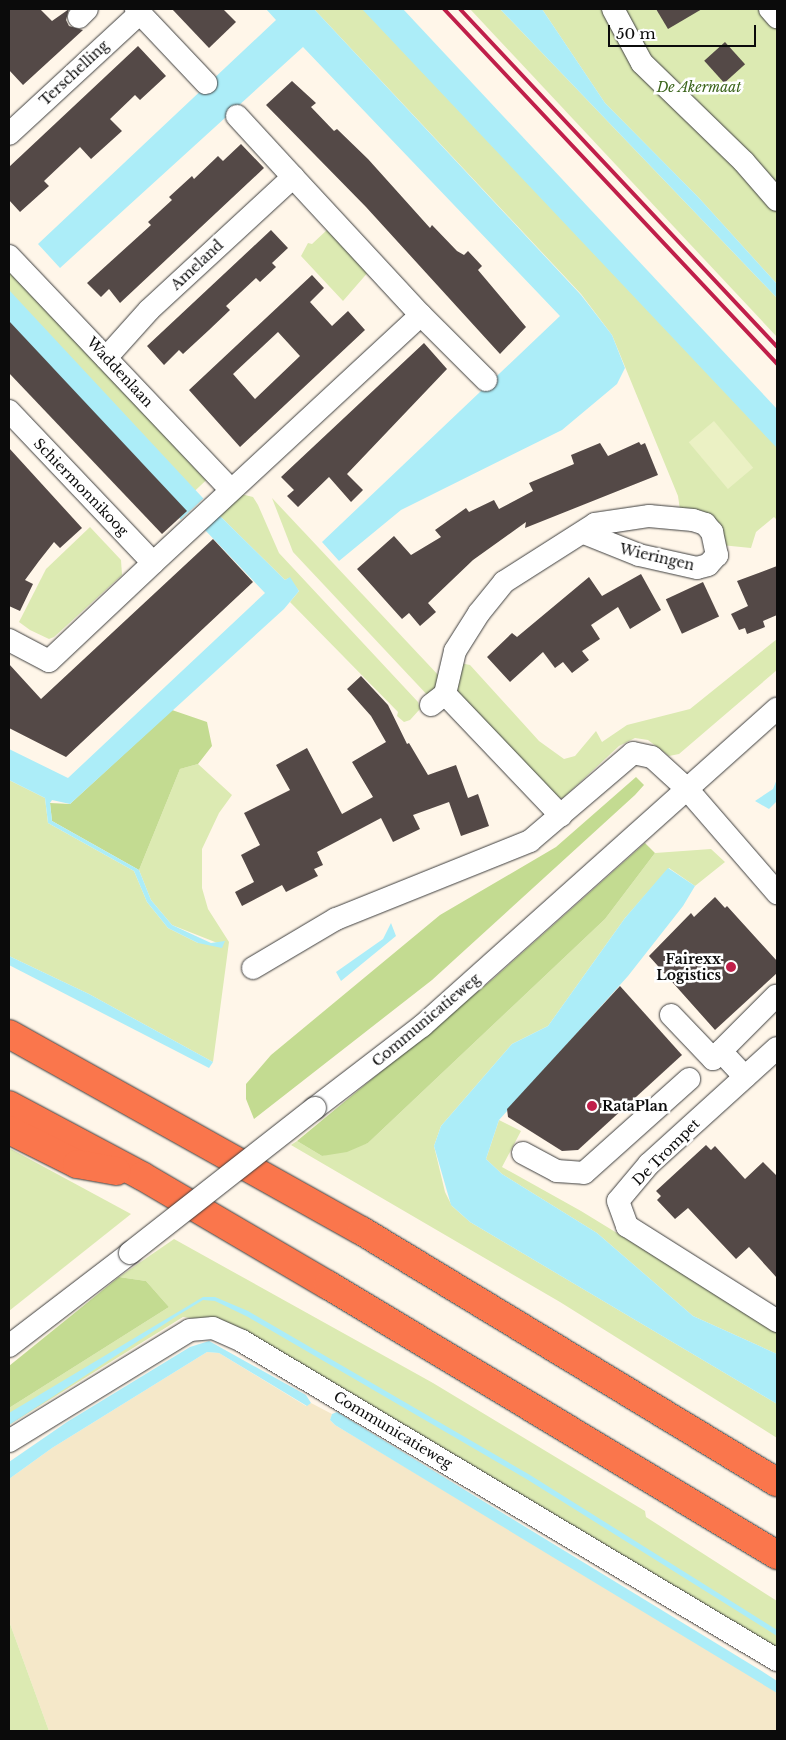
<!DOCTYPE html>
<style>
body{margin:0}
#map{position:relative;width:786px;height:1740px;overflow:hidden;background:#fff6e9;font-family:"Libre Baskerville",serif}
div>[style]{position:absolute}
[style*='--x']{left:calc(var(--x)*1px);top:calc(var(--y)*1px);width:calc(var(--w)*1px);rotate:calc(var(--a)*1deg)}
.farmland>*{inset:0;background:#f5e8c9}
.green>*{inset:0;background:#dceab2;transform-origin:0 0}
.forest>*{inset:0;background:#c3db91}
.pitch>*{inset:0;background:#ebf1c4;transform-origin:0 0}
.water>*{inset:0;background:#acedf8;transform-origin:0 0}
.building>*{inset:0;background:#544947;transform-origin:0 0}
.roads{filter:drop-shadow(0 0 1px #3e3e3e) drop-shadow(0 0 1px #3e3e3e)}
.minor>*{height:22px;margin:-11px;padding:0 11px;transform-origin:11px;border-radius:11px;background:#fff}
.highway>*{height:28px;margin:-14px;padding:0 14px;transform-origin:14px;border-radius:14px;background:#fa764c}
.rail>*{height:4px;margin:-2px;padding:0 2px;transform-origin:2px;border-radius:2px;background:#c01f4a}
.bridges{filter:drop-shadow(0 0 1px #3e3e3e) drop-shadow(0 0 1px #3e3e3e)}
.minor-bridge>*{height:22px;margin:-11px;padding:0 11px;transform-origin:11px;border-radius:11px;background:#fff}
.dots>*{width:14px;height:14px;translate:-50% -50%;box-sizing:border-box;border:2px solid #fff;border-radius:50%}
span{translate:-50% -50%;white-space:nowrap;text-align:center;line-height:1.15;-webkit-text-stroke:5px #fff;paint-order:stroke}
.street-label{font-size:14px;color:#0b0b0b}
.park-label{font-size:14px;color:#3a641a;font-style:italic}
.poi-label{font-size:14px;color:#0b0b0b;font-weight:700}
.right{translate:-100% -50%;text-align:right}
.left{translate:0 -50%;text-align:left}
.frame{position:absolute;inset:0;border:10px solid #0b0b0b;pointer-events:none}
.scale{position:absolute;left:608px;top:25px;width:148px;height:22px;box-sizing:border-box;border:2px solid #0b0b0b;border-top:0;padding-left:6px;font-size:15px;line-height:18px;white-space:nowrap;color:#0b0b0b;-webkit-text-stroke:4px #fff;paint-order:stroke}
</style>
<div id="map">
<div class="farmland">
<i style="clip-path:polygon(207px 1352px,219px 1353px,306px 1406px,311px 1403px,332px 1414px,330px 1420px,335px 1425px,755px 1677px,777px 1693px,777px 1731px,49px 1731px,9px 1621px,9px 1479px,52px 1448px)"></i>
</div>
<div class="green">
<i style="clip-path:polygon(314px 9px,363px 9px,777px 447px,777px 520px,774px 517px,756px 532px,751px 548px,721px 545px,680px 510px,678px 496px,612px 335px,581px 294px)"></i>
<i style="clip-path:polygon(470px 9px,500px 9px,777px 298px,777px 337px)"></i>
<i style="clip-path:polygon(542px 9px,777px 9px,777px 284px,699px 198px,605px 103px)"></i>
<i style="clip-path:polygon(328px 229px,370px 270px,343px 301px,301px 256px,308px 243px,312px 244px)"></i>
<i style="left:9px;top:269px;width:289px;height:21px;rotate:47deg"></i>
<i style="clip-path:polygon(241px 494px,253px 497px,258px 505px,279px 553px,418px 702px,420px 709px,410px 720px,404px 722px,397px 716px,398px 712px,290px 602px,299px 591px,289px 578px,285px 580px,219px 515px)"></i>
<i style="clip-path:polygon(272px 498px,440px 677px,431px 699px,293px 552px)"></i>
<i style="clip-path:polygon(90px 527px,121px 560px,122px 575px,54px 637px,49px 639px,30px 630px,19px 622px,46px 569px)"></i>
<i style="clip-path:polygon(777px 639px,777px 670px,679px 754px,669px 756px,648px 740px,635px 738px,619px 746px,563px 798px,554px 797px,459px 696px,457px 690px,460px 663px,470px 665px,539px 741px,564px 759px,575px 756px,596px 731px,602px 742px,627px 725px,690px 709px)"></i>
<i style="clip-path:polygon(198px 764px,232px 795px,219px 813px,202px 849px,202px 888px,208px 909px,229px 942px,213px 1062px,89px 994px,9px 956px,9px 780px,45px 798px,48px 823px,134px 871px,147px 902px,168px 928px,198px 943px,220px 944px,172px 925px,151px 900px,139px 870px,180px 769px)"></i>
<i style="clip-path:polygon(711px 849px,725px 862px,695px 886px,669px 868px,625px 918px,548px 1026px,512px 1044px,441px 1126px,434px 1146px,445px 1192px,452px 1206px,470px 1222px,777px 1404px,777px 1438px,560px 1302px,291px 1145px,297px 1141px,322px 1156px,368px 1143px,605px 919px,655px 853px)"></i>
<i style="clip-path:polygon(499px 1120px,521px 1131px,502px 1167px,581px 1211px,777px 1331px,777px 1354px,693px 1316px,597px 1233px,502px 1174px,486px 1159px)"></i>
<i style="clip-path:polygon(9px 1148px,131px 1214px,9px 1311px)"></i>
<i style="clip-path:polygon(174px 1239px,433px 1383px,645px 1511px,646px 1517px,777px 1601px,777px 1652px,214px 1321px,183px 1317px,9px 1425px,9px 1408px,169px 1307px,146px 1281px,119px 1277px)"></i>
<i style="clip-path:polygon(9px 1621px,49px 1731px,9px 1731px)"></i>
</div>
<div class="forest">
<i style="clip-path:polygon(172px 710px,207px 722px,212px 746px,198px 764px,180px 769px,139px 870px,52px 821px,50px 803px,70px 804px)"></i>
<i style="clip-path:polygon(636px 777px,644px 785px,635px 795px,432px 980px,254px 1119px,246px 1099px,246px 1084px,271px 1055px,440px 915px,556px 847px)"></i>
<i style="clip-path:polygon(645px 843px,655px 853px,605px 919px,368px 1143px,347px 1152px,322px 1156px,297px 1141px,493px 979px)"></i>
<i style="clip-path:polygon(119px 1277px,146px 1281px,169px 1307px,9px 1408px,9px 1366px)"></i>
</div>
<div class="pitch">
<i style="left:714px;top:421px;width:61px;height:33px;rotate:50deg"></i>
</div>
<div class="water">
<i style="clip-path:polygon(266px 9px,314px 9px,581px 295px,612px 335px,625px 368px,617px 384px,562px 430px,401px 510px,339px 561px,322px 542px,560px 316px,303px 47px,60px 268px,38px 244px,276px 20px)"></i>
<i style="clip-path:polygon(362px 9px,403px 9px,777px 409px,777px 448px)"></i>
<i style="clip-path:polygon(500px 9px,542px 9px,605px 103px,699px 198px,777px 284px,777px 298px)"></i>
<i style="left:9px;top:290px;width:285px;height:31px;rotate:47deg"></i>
<i style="clip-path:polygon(219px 515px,285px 580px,290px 577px,299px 591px,284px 609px,70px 804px,52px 800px,50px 803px,52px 821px,139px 870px,151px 900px,172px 925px,211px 943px,225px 941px,222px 948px,198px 943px,168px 928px,147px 902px,134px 871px,48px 823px,45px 798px,9px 780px,9px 749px,68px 778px,265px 593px,205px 530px)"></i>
<i style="clip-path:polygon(777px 779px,777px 801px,769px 809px,755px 801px,773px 789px)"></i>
<i style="clip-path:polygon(668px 868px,695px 886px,683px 906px,628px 976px,499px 1120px,486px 1159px,502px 1174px,597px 1233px,693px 1316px,777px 1354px,777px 1404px,470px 1222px,451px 1205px,434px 1146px,441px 1126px,512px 1044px,548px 1026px,625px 918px)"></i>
<i style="clip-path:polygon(391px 923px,396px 936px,341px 981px,336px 972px,383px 939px)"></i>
<i style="clip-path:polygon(9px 956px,89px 994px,213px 1062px,209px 1068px,9px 965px)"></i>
<i style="clip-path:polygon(203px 1297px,215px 1297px,248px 1311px,530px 1475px,777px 1630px,777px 1636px,528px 1480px,248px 1317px,215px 1301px,203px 1300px,180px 1314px,9px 1425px,9px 1413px)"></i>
<i style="clip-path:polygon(209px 1341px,306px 1395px,311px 1403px,307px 1406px,219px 1353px,207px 1352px,52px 1448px,9px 1479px,9px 1462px,67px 1422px,190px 1347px)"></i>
<i style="clip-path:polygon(337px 1412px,760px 1670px,777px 1681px,777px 1693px,335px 1425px,330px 1420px,332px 1414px)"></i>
</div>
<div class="building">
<i style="clip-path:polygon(9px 9px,40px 9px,52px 21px,69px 9px,66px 20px,69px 26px,83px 30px,23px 85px,9px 70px)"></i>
<i style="clip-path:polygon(172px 9px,223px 9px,236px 22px,209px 48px)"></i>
<i style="clip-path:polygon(656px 9px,702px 9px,668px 29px)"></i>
<i style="left:725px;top:42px;width:30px;height:28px;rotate:48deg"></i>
<i style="clip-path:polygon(138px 46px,166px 76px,140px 100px,135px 95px,110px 119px,122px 131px,91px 159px,80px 147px,44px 181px,49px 186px,20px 212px,9px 200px,9px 167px)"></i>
<i style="clip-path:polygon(292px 81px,316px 103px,311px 107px,334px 131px,337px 129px,368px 159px,430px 228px,432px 225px,457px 251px,464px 255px,468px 251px,482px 266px,478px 270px,526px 327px,500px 354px,366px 207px,266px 105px)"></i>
<i style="clip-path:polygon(241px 144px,264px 168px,120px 303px,109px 289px,101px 297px,87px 283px,151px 225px,148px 222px,172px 200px,169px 197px,192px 176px,194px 179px,218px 156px,223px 161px)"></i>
<i style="clip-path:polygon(271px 230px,288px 248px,272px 263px,276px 267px,260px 282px,256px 278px,226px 306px,230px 310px,209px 330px,183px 354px,179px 350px,164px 365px,147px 346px)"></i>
<i style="clip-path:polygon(evenodd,312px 275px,324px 288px,310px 302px,332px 326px,348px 311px,365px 330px,240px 447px,189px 390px,312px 275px,278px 332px,300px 356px,255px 399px,233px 374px,278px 332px)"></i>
<i style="clip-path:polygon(9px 321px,187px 511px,162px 534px,9px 373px)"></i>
<i style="clip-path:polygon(424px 343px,447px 369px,347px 474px,363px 490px,351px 502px,329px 477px,298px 507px,287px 496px,294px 490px,281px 477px)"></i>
<i style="clip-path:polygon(639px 442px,641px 445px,645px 443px,658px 475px,525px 528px,526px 522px,473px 560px,428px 603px,436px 612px,420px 626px,409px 613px,402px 619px,357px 569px,394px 536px,411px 555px,441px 537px,435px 530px,466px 508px,469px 512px,494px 500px,499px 509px,533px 491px,529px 483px,574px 464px,571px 455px,600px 443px,608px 456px)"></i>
<i style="clip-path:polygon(9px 448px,82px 528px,60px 548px,54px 542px,39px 561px,25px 580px,33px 584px,20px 611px,9px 606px)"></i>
<i style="clip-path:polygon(213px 539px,253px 582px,66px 757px,9px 728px,9px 664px,41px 699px)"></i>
<i style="clip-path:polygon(777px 566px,777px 615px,763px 621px,765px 627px,747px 634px,745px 628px,739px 630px,731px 614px,748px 606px,737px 581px)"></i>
<i style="clip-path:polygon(641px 574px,661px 610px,630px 629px,618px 607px,591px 625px,600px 639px,582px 651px,589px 660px,572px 673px,563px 662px,555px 668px,543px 652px,510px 682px,487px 657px,512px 633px,517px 637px,589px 577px,602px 596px)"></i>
<i style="left:703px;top:582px;width:38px;height:41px;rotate:65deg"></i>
<i style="clip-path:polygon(361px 676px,388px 705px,407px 744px,409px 743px,428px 775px,456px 765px,468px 798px,478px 794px,489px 826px,461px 836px,449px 802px,413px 815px,420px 829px,393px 842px,381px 818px,317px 852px,323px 865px,314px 869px,318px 876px,286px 892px,282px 885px,242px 906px,235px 892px,254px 882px,241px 855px,260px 845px,244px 813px,290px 790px,276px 765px,307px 748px,342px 814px,373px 797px,352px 762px,386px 742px,371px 716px,347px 689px)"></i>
<i style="clip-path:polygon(715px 897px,725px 908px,727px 906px,777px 961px,777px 973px,715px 1030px,649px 956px,691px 913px,694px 917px)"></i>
<i style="clip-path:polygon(620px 986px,682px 1055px,578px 1150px,562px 1151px,508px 1117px,507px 1109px)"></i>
<i style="clip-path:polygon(706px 1145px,711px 1150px,715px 1146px,745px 1179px,763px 1162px,777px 1176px,777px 1278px,749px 1247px,736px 1259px,688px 1208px,675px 1219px,657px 1200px,661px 1196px,656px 1191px)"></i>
</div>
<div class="roads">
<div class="minor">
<i style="--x:136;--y:9;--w:102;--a:46.6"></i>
<i style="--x:613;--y:9;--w:61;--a:61.8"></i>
<i style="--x:642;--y:63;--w:142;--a:44.1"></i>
<i style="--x:744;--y:162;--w:50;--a:49"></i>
<i style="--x:770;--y:9;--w:11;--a:49"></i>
<i style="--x:79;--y:17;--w:11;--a:-45"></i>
<i style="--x:237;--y:116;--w:83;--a:47.4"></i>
<i style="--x:9;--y:134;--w:178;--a:-42.7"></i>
<i style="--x:9;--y:256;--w:321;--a:46.5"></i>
<i style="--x:106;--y:358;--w:64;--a:-48.1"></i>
<i style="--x:149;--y:310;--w:196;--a:-42.7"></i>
<i style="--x:293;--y:177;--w:188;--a:47.2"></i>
<i style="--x:9;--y:411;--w:209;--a:46.5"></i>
<i style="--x:153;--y:563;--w:365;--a:-42.8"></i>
<i style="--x:421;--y:315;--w:92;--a:45"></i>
<i style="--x:9;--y:640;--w:45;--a:27.7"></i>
<i style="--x:49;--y:661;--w:143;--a:-43.3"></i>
<i style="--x:445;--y:694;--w:168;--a:46.4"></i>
<i style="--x:431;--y:705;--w:18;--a:-38"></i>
<i style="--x:445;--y:694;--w:44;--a:-76.9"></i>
<i style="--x:455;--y:651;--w:45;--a:-57.7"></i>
<i style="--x:479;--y:613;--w:40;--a:-51"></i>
<i style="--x:504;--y:582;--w:108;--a:-32.5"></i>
<i style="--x:595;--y:524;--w:55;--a:-8.4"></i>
<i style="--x:649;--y:516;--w:44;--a:5.2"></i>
<i style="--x:693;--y:520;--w:13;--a:18"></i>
<i style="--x:705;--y:524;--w:11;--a:49"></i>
<i style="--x:712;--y:532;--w:24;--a:78"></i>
<i style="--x:717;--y:555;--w:13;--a:132"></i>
<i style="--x:708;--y:565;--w:11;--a:165"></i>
<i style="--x:697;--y:568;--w:59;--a:-167.4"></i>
<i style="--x:639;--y:555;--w:59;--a:-158.2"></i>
<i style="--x:253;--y:968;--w:96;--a:-30.6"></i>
<i style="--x:336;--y:919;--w:209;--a:-21.9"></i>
<i style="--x:530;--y:841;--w:135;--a:-40.5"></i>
<i style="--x:633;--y:753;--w:19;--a:12"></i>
<i style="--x:652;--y:757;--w:47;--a:42.4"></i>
<i style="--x:687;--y:789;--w:138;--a:49.1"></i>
<i style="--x:671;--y:1015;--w:61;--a:46.3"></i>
<i style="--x:713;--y:1059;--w:11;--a:-45"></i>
<i style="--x:777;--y:1048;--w:173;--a:137.8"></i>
<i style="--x:649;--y:1164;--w:48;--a:130"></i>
<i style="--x:618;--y:1201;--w:27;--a:70"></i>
<i style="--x:627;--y:1226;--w:178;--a:32.3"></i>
<i style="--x:745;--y:1077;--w:35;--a:-133"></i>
<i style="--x:721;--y:1051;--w:78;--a:-45"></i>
<i style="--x:315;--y:1108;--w:135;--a:-37.5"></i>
<i style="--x:422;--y:1026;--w:476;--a:-41.8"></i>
<i style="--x:523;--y:1153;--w:38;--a:28"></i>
<i style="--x:557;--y:1171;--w:27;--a:4"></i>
<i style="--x:584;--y:1173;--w:141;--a:-41.8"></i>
<i style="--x:9;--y:1346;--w:153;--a:-37.5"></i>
<i style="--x:9;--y:1441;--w:212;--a:-31.5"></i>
<i style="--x:190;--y:1330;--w:23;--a:-5"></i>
<i style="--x:213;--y:1328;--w:32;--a:24"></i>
<i style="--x:242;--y:1341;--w:623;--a:30.81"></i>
</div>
<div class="highway">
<i style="--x:9;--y:1034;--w:404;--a:29.2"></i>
<i style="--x:362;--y:1231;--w:485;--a:31.2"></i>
<i style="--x:9;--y:1105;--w:151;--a:28.1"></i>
<i style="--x:142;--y:1176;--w:216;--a:30.4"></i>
<i style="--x:328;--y:1285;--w:524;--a:31.02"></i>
<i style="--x:9;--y:1130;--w:76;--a:26.6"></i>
<i style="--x:77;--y:1164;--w:40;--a:10"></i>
</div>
</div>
<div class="rail">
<i style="--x:444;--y:9;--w:487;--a:46.8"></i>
<i style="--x:460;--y:9;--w:463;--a:46.8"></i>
</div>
<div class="bridges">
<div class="minor-bridge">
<i style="--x:130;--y:1253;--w:235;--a:-38.1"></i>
</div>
</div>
<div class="dots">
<i style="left:731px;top:967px;background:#c01f4a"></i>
<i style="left:592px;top:1106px;background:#c01f4a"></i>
</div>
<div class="street-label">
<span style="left:74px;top:73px;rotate:-43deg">Terschelling</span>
<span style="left:197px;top:265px;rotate:-43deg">Ameland</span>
<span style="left:120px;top:372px;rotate:47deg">Waddenlaan</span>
<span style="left:81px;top:487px;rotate:46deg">Schiermonnikoog</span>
<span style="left:657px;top:557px;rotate:13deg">Wieringen</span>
<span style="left:426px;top:1020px;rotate:-40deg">Communicatieweg</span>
<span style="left:666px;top:1152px;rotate:-45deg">De Trompet</span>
<span style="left:393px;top:1430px;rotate:31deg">Communicatieweg</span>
</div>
<div class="park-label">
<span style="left:699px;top:87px">De Akermaat</span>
</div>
<div class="poi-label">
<span class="right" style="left:721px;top:967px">Fairexx<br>Logistics</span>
<span class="left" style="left:602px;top:1106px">RataPlan</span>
</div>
<div class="frame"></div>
<div class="scale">50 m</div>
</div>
